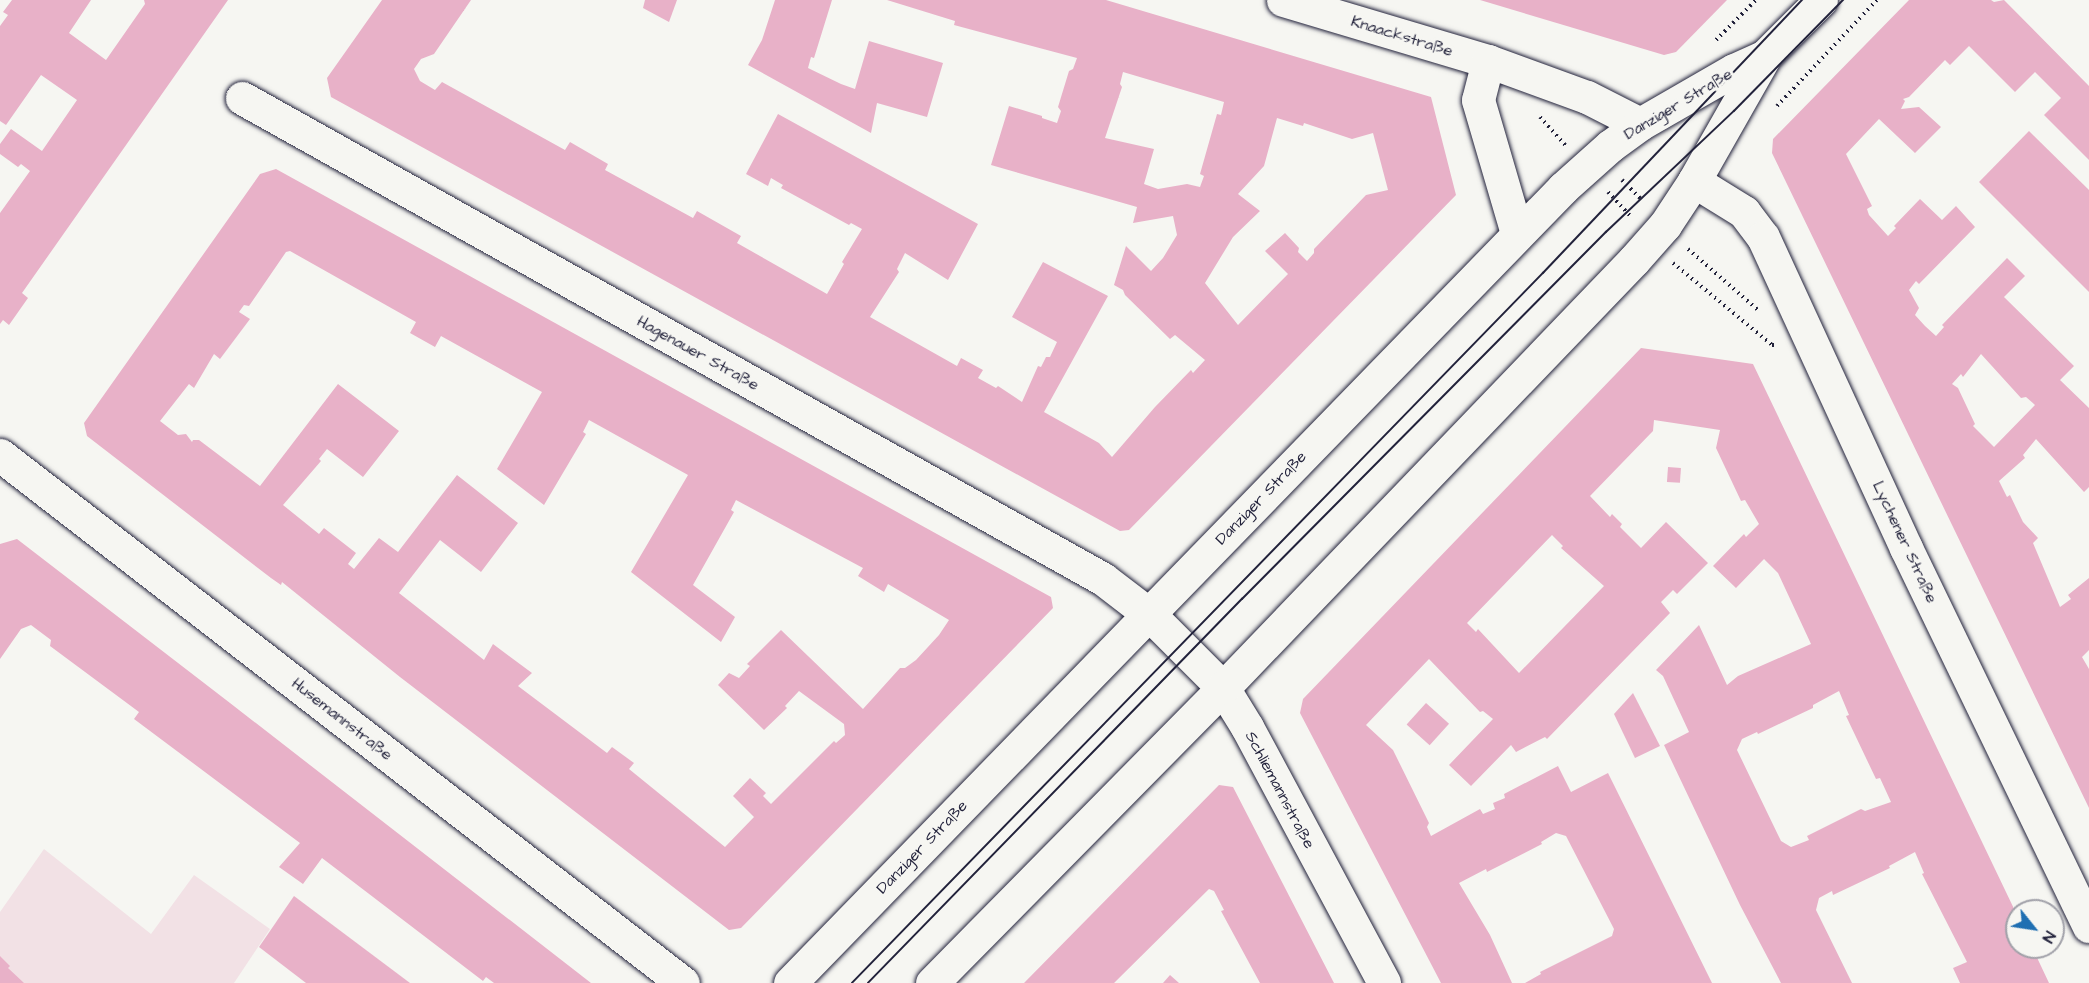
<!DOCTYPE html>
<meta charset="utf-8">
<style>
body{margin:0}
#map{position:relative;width:2089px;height:983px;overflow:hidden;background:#f6f6f2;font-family:"Architects Daughter",sans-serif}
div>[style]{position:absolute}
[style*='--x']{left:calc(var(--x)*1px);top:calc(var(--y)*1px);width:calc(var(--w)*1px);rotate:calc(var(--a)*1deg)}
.built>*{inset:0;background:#f2e1e5}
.building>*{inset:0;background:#e8b1c8;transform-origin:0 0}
.path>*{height:4px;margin-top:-2px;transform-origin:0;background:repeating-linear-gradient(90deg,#22223b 0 1.5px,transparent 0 6px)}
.roads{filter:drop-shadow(0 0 2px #22223b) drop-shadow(0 0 2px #22223b)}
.minor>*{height:33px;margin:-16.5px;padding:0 16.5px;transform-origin:16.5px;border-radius:16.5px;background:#f6f6f2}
.primary>*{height:33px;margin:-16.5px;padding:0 16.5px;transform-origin:16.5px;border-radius:16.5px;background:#f6f6f2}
.tram>*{height:1.5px;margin:-0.75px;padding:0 0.75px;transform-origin:0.75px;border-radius:0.75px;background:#22223b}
span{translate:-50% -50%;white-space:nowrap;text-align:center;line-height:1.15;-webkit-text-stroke:6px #f6f6f2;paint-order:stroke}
.street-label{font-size:16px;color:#22223b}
.north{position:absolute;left:2005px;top:899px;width:60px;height:60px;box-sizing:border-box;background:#f6f6f2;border:2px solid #a1a1a9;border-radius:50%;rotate:120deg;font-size:16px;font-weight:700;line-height:24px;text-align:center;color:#22223b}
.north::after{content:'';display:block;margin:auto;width:21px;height:27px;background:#1f6fb2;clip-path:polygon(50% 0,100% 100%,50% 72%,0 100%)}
</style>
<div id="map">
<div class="built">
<i style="clip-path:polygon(44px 849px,151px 934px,194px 875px,270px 929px,234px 983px,0 983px,0 912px)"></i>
</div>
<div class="building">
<i style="clip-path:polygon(12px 0,91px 0,69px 33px,106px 60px,145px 4px,144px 0,228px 0,22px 293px,28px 298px,9px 325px,3px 320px,0 324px,0 213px,30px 171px,21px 164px,18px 167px,0 154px,0 144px,11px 129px,42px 151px,77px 100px,41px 75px,6px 125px,0 121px,0 26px,8px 15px,3px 12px)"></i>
<i style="clip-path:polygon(evenodd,382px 0,471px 0,434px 54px,421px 59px,414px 69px,420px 81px,435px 90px,442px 82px,565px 150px,570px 142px,608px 164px,605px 170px,693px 218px,697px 211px,741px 236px,737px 243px,827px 294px,844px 264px,842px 262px,862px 229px,851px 223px,849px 225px,781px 188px,783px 185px,771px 178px,768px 186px,746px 174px,778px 114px,978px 224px,948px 280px,905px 253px,897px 269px,899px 272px,870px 317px,957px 366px,961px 358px,983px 370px,978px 378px,996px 388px,998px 386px,1022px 402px,1038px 366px,1041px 367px,1046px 357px,1050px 357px,1057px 342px,1012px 317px,1043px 262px,1108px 296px,1044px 412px,1099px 443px,1112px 457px,1155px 407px,1191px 370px,1193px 373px,1205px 360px,1175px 335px,1170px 339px,1125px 295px,1123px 290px,1114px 285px,1126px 246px,1151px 271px,1163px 258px,1177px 235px,1173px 216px,1133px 223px,1137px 207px,991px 165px,1009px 106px,1042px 116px,1042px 118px,1057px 123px,1061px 111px,1058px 107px,1069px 71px,1073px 69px,1077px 58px,954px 25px,955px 21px,887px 0,1106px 0,1431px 97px,1456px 195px,1129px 530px,1120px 531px,331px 97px,327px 78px,382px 0,1123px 72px,1224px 102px,1221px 115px,1217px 114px,1200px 174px,1204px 176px,1200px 187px,1187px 184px,1158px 189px,1144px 184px,1154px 149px,1105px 138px,1122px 87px,1120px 84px,1123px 72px,382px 0,1277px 118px,1303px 126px,1304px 123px,1352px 139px,1373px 133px,1388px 190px,1366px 195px,1314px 249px,1314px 253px,1307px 261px,1298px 252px,1299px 248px,1285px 233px,1265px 251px,1288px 274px,1238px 325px,1205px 283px,1233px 237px,1260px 211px,1238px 194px,1264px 166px,1277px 118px)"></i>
<i style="clip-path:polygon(645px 0,677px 0,669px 22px,643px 8px)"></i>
<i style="clip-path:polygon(775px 0,832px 0,814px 58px,811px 57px,808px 68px,841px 84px,855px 89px,869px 41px,943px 63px,927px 117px,877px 103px,871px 133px,748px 65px,762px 40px)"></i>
<i style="clip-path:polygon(1480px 0,1727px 0,1676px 52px,1664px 55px)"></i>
<i style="clip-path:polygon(evenodd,1909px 0,1991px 0,1994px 2px,2004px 0,2089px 86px,2089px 160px,2044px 115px,2061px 98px,2035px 72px,2015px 92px,1969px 46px,1950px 65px,1945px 60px,1909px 97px,1903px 99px,1905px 101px,1901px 109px,1919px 107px,1941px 127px,1915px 153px,1879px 119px,1846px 154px,1872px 206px,1867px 209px,1869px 215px,1888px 236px,1896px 228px,1894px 226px,1920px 199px,1942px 220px,1956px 206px,1975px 227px,1919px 284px,1916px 281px,1909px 290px,1919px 308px,1915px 315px,1925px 326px,1936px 336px,1944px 327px,1942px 325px,2007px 258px,2025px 276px,2004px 297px,2074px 366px,2060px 380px,2089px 408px,2089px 487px,2084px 492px,2036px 439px,2023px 455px,2025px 458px,1999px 481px,2007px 497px,2010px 495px,2023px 522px,2038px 538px,2033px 543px,2060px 607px,2071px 599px,2068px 595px,2089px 578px,2089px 650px,2082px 657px,2089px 669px,2089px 808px,1772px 153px,1773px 139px,1909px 0,1981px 354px,2021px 398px,2026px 397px,2035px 405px,1994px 447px,1973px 426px,1975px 424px,1958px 388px,1952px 384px,1961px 374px,1963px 377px,1981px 354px)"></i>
<i style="clip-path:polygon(2029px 131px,2089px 190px,2089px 292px,1979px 182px)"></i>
<i style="clip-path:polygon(evenodd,276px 169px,1051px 597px,1053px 608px,741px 928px,729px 930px,400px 677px,282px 582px,281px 585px,271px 578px,87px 436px,84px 423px,212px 242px,260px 174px,276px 169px,290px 251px,416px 322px,410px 333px,435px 347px,441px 336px,542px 392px,497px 469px,544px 505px,586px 434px,583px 432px,589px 420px,688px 475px,631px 572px,721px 642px,735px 617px,693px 585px,734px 512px,731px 510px,736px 500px,863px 568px,858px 576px,884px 592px,888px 584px,949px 620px,939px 635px,916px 660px,905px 668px,900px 668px,863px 709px,781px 630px,747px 664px,750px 666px,739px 678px,729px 673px,718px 685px,764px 730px,787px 708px,785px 706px,799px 691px,844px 724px,845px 735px,836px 743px,834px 741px,771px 804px,763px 796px,766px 793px,750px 778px,733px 796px,754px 817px,725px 847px,629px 769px,634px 763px,612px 747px,607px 753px,518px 686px,532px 673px,493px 644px,484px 660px,399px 593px,440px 540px,481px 572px,518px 523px,457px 475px,398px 552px,379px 538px,354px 569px,348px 564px,356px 553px,324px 528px,319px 534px,283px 505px,321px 461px,319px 459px,327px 449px,363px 477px,399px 431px,338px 384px,260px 486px,199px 440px,193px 440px,192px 442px,186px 434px,178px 435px,160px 421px,189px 384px,194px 388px,214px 354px,220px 359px,250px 319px,239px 312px,244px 305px,249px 306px,286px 252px,290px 251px)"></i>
<i style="clip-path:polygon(evenodd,1641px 348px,1753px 364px,2017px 915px,2017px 947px,2032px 947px,2049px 983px,1960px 983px,1953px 968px,1967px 962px,1922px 874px,1924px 873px,1915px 852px,1889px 866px,1890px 868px,1833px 895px,1832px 891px,1819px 898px,1816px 910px,1852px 983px,1781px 983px,1740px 905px,1664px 745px,1689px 732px,1663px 676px,1656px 670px,1699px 625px,1727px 685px,1738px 676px,1811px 644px,1778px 573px,1764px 559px,1736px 588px,1713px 566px,1744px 534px,1746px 537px,1759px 524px,1745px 500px,1741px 501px,1716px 448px,1720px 430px,1654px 420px,1653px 431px,1590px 496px,1610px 517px,1612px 514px,1622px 524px,1620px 527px,1641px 548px,1666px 522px,1708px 563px,1677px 594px,1673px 590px,1661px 602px,1670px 613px,1547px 739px,1545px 737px,1516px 752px,1511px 745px,1471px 786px,1449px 765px,1493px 719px,1483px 711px,1480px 712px,1429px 659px,1366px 725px,1393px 750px,1429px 823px,1427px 827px,1431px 836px,1480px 809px,1483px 814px,1495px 809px,1493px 803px,1505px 798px,1504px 794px,1558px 766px,1571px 792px,1608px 773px,1712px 983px,1525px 983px,1541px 974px,1540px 972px,1612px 936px,1614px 929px,1566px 836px,1556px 833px,1541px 842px,1542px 844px,1487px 872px,1486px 869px,1459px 883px,1490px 935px,1512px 983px,1441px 983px,1300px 713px,1303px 699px,1641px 348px,1552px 535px,1563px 546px,1561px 548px,1604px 586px,1519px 673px,1478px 629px,1476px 632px,1467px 623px,1552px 535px,1641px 348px,1839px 691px,1849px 715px,1846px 716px,1876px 779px,1880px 778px,1891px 802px,1865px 811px,1861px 809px,1807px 836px,1809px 840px,1791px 847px,1781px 841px,1737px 750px,1742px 739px,1757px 732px,1758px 734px,1813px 708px,1813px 705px,1839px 691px)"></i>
<i style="left:1668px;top:467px;width:13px;height:15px;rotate:4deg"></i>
<i style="clip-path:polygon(17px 539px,230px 703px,591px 983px,494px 983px,486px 977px,483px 981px,322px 858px,303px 884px,279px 867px,300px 843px,134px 719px,139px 712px,50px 646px,51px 640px,31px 625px,21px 629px,0 659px,0 544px)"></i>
<i style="clip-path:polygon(1633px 693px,1660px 746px,1635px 758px,1614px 714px)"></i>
<i style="left:1426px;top:703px;width:31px;height:29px;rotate:42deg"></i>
<i style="clip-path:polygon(1219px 785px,1233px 787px,1334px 983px,1260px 983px,1221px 911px,1224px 910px,1214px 891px,1209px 889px,1114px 983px,1024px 983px)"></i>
<i style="clip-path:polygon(294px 896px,410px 983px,306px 983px,259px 947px)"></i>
<i style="clip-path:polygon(0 956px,10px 966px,8px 968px,24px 983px,0 983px)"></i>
<i style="clip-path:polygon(1170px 975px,1179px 983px,1163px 983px)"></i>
</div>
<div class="path">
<i style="--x:1716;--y:40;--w:57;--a:-45"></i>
<i style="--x:1777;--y:106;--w:146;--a:-46.7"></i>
<i style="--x:1540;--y:117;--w:38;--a:48"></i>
<i style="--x:1622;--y:180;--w:28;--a:45"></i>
<i style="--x:1608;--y:192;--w:33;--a:47"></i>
<i style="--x:1688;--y:249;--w:94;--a:41.1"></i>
<i style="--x:1673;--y:263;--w:129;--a:39.6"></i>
<i style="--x:1772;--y:345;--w:5;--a:0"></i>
</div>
<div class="roads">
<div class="minor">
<i style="--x:1283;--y:0;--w:214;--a:16.6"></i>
<i style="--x:1488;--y:61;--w:105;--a:20"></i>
<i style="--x:1587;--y:97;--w:59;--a:27"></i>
<i style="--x:1488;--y:61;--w:40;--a:104.4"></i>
<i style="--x:1478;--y:100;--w:139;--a:73.7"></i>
<i style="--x:242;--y:98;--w:986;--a:29.19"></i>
<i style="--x:1103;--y:579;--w:59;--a:37.5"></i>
<i style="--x:1150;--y:615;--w:103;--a:45"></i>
<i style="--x:1223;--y:688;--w:46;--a:58.4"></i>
<i style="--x:1247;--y:727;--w:290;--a:61.8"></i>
<i style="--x:1694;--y:181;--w:59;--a:31.8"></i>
<i style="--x:1744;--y:212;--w:31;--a:53"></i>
<i style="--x:1763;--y:237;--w:342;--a:65.3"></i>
<i style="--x:1906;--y:548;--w:420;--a:64.2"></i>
<i style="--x:0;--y:455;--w:863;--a:37.71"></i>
</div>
<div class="primary">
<i style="--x:790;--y:983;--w:1109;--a:-45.8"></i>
<i style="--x:1563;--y:188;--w:63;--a:-41.8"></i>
<i style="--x:1610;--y:146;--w:37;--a:-36"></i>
<i style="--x:1640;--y:124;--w:108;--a:-29.9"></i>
<i style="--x:1734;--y:70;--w:34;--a:-24"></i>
<i style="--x:932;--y:983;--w:414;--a:-45.4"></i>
<i style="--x:1223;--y:688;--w:593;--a:-46.16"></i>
<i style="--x:1634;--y:260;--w:47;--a:-48.5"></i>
<i style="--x:1665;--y:225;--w:53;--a:-56.6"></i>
<i style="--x:1694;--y:181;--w:144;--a:-60.4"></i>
<i style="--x:1765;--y:56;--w:79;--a:-45"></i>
</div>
</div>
<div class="tram">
<i style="--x:852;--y:983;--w:991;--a:-45.78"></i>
<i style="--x:1543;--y:273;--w:376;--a:-46.5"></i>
<i style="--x:868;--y:983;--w:536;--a:-45.76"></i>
<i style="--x:1242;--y:599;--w:517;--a:-45.24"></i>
<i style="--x:1606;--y:232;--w:176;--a:-43.4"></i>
<i style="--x:1734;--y:111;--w:156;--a:-45.5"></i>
</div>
<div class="street-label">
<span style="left:1402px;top:36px;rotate:17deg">Knaackstraße</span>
<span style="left:1678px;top:104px;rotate:-31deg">Danziger Straße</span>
<span style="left:698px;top:353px;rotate:29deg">Hagenauer Straße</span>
<span style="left:1261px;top:498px;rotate:-46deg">Danziger Straße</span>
<span style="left:1905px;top:542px;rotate:65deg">Lychener Straße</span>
<span style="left:342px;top:719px;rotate:38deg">Husemannstraße</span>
<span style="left:1280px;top:790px;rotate:62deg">Schliemannstraße</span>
<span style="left:922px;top:847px;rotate:-46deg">Danziger Straße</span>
</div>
<div class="north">N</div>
</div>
